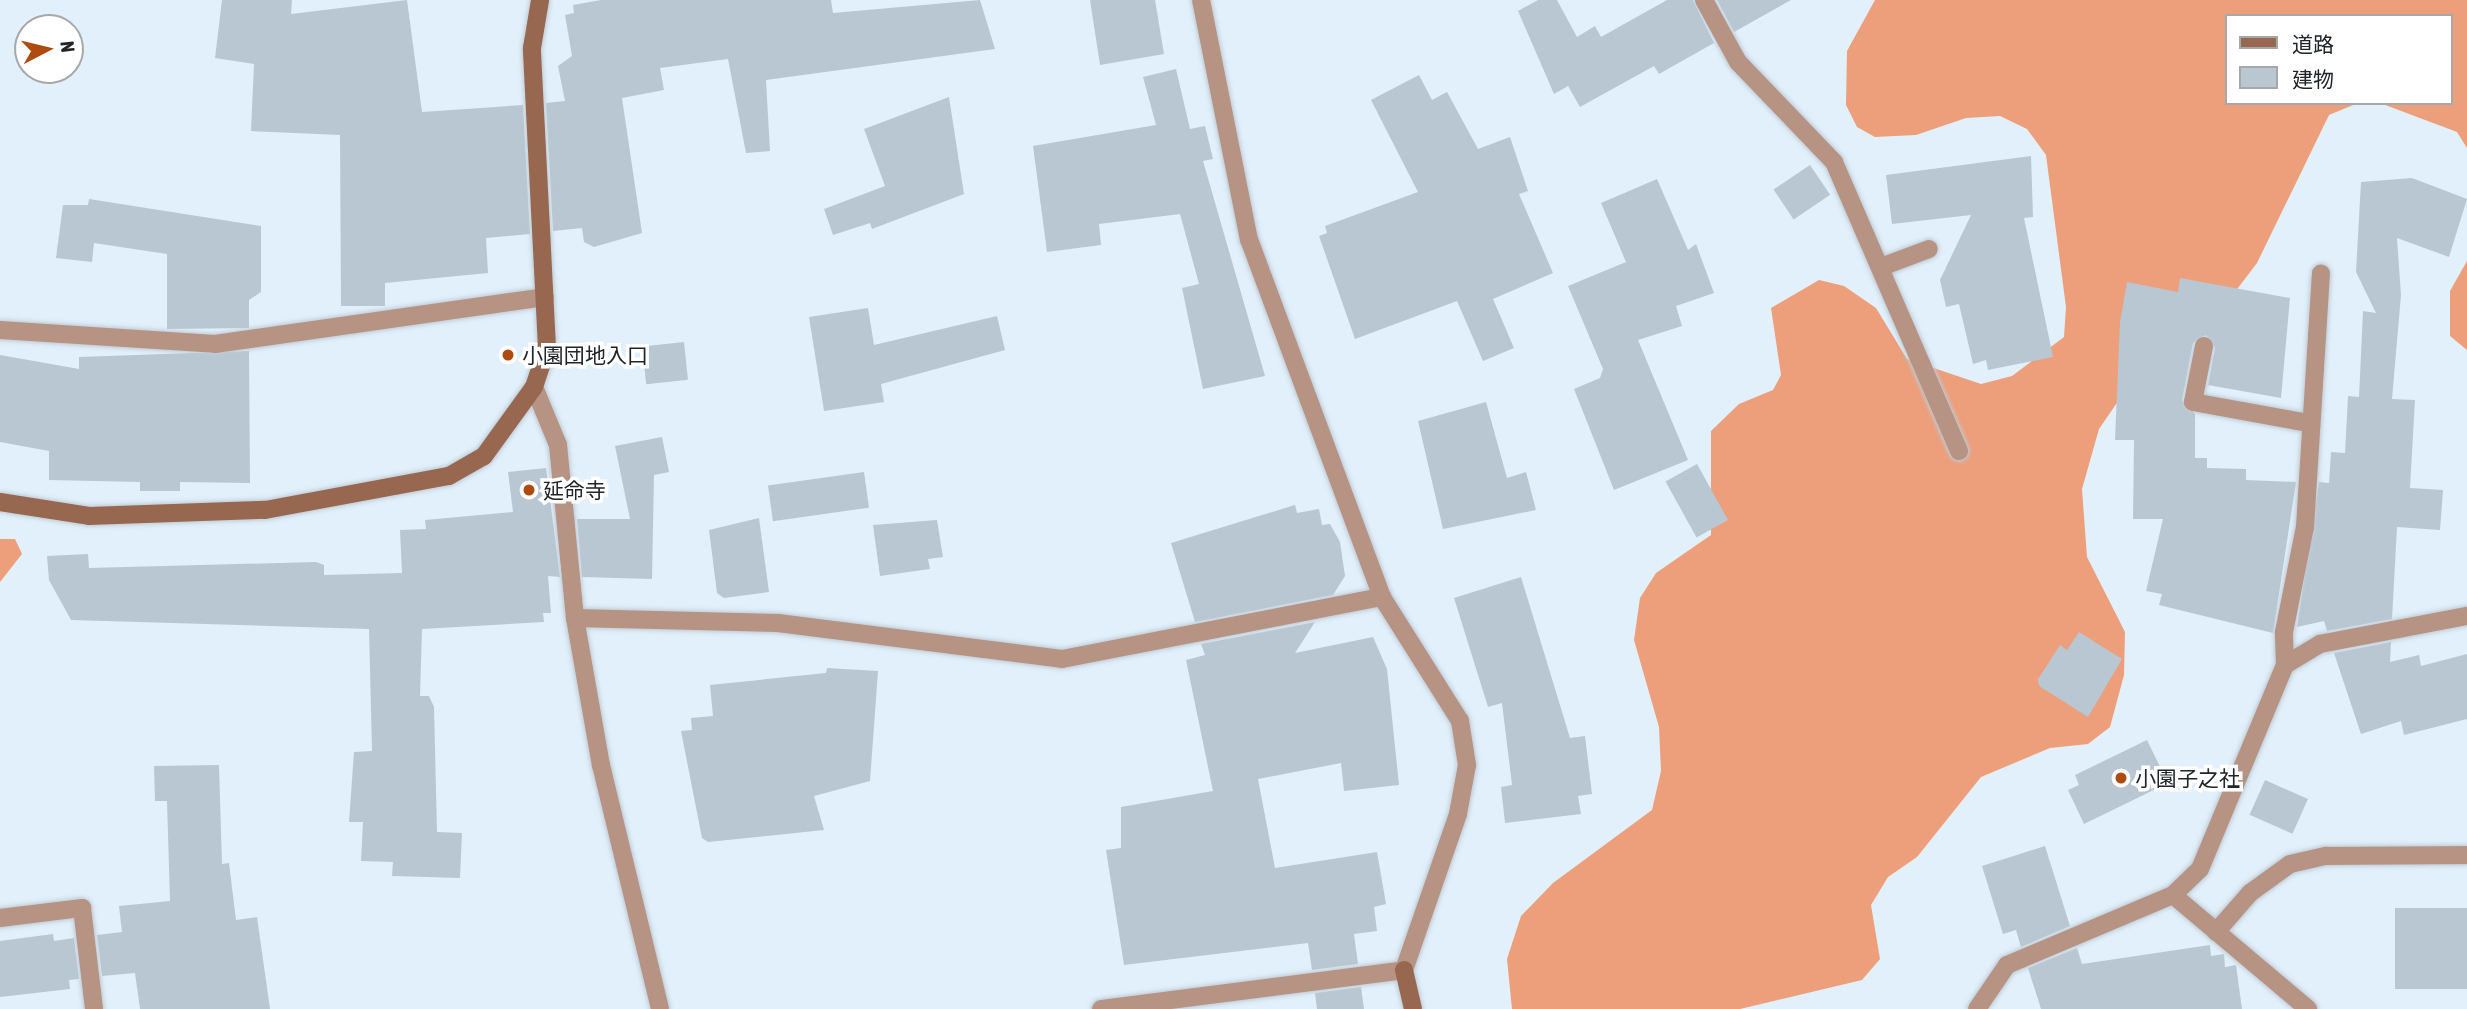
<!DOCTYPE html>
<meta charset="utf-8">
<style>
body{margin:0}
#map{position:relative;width:2467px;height:1009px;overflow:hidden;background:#e2f0fb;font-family:"Asap Condensed","Noto Sans JP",sans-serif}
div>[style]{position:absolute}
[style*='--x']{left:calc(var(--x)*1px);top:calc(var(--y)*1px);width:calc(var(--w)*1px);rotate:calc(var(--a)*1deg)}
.forest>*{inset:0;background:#ed9e7a}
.building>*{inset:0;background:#b9c7d2;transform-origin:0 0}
.roads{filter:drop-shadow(0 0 2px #bfcbd5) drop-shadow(0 0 2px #bfcbd5)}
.lane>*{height:18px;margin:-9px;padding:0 9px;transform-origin:9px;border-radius:9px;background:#b69383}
.street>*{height:18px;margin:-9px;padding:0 9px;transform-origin:9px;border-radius:9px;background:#b69383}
.secondary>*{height:18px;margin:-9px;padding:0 9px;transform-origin:9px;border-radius:9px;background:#986750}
.dots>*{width:19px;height:19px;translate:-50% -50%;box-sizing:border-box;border:4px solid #fff;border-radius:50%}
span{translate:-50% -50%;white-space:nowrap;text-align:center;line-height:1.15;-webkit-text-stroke:7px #fff;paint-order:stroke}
.poi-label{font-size:21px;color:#202529}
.left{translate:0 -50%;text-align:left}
.legend{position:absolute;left:2225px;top:14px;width:228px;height:91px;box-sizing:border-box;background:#fff;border:2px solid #a6a8a9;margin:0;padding:9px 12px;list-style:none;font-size:21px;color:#202529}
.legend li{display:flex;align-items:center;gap:14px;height:35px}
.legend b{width:35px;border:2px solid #a6a8a9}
.north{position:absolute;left:14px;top:14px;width:70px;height:70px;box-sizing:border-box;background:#fff;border:2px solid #a6a8a9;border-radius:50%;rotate:83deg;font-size:19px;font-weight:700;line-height:28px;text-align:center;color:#202529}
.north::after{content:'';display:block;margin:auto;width:24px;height:32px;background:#ad4b10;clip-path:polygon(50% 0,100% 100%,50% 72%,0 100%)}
</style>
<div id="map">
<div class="forest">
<i style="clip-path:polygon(1875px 0,2467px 0,2467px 148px,2457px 132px,2380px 103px,2451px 103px,2451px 16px,2227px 16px,2227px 103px,2358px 103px,2329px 115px,2257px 263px,2209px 326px,2123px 394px,2099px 429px,2082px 489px,2087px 557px,2125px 632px,2124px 675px,2110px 727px,2088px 744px,2050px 748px,1981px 777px,1917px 857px,1888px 877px,1871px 905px,1880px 959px,1862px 980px,1740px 1009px,1512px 1009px,1507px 959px,1521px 916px,1553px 883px,1652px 810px,1661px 771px,1659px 727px,1634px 640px,1640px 598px,1656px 573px,1711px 535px,1711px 431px,1739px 404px,1773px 390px,1781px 375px,1771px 308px,1819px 280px,1844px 286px,1876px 308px,1907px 359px,1981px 384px,2012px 376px,2064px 337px,2066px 307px,2046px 155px,2027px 129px,2000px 116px,1966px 118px,1916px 135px,1875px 137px,1857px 127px,1846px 105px,1847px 51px)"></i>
<i style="clip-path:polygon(2467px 261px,2467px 350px,2450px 336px,2450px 291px)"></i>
<i style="clip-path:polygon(0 539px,15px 539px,22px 554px,0 582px)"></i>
</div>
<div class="building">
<i style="clip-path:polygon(222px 0,292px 0,291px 14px,407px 0,422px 112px,523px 105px,530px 234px,486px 238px,488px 273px,385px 283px,385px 306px,341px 306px,340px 135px,251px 131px,254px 64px,215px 58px)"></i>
<i style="clip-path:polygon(601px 0,831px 0,833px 13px,980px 0,995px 49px,766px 80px,770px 151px,746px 153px,728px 59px,660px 68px,664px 90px,622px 98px,642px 233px,594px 247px,584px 242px,582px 228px,553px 231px,546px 103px,565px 101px,558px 66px,572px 56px,565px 15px,574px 13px,573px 5px)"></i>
<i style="clip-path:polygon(1090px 0,1155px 0,1164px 54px,1100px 65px)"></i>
<i style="clip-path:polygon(1538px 0,1557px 0,1577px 37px,1595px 26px,1601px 37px,1667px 0,1693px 0,1714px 43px,1659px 74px,1654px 66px,1580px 107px,1568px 86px,1554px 94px,1518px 11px)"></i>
<i style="clip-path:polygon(1717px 0,1791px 0,1734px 32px)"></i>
<i style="clip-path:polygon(1176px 69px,1190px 129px,1205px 126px,1213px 159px,1203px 161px,1265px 376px,1203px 389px,1182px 288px,1199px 284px,1180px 214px,1099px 224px,1101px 245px,1047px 252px,1033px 146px,1156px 125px,1143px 77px)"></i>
<i style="clip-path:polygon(1419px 75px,1432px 100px,1447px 92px,1478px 149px,1510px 137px,1528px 191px,1519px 194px,1553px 273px,1493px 299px,1514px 348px,1483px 361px,1457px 301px,1355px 339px,1319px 236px,1327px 233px,1325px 226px,1418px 192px,1371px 100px)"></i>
<i style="clip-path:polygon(949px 97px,964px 194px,872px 229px,870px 223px,833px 235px,824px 209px,885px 186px,864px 129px)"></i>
<i style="clip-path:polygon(2031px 156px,2033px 217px,2024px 218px,2053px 357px,1988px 370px,1986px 360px,1973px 364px,1959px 304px,1946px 307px,1940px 280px,1971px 215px,1892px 224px,1886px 175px)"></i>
<i style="left:1810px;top:165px;width:36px;height:44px;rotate:56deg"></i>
<i style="clip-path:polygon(2412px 178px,2467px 199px,2449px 257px,2397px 238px,2401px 295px,2392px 399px,2415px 400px,2410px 488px,2443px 490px,2440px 530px,2397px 527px,2392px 619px,2327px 631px,2324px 621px,2297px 627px,2319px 482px,2329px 483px,2331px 452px,2345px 453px,2348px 396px,2359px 397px,2363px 311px,2376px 313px,2356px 272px,2361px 182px)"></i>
<i style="clip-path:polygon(1657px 179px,1688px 250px,1696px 244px,1714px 293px,1676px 306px,1682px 326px,1638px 340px,1688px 460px,1614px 490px,1574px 389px,1600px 378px,1603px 369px,1568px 286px,1626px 262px,1601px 203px)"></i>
<i style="clip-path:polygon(89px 199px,261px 226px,261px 292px,249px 300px,249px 328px,167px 329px,167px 254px,94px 243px,92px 262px,56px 258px,63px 205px,88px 205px)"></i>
<i style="clip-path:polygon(2180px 278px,2290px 298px,2281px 398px,2208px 385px,2215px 348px,2206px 335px,2193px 343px,2182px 400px,2195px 414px,2195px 458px,2207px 458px,2207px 468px,2246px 469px,2246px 480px,2296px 482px,2273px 633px,2159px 605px,2162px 594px,2146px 591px,2163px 519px,2133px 519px,2134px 440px,2115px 440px,2120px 322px,2127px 282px,2178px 292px)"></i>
<i style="clip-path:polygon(868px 308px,874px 345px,997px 316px,1005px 350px,881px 384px,884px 402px,824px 411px,809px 317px)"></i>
<i style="left:684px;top:342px;width:38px;height:42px;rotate:84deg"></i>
<i style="clip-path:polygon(249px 351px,250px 483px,180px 482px,180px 491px,140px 491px,140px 482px,49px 480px,49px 451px,0 442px,0 355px,79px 369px,79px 357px)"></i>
<i style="clip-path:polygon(1486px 402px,1507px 478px,1526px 472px,1536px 510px,1443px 529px,1418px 421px)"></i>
<i style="clip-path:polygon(662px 437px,669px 472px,654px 475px,652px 579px,582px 577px,577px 519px,630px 519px,615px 446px)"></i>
<i style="left:1697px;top:464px;width:64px;height:36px;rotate:61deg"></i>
<i style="clip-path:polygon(546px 468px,560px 577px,548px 576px,551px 613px,543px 613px,544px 622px,422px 629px,420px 696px,429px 696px,434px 707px,437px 832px,462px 833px,460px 878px,392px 876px,393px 862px,361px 861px,363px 822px,349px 822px,354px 752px,372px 751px,369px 629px,71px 620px,49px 580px,47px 556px,88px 554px,89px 568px,316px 562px,324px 565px,324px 575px,402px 573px,400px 530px,426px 529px,425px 520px,513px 512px,508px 472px)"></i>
<i style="left:864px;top:472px;width:36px;height:97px;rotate:82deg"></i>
<i style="clip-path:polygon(1295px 505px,1297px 513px,1319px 509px,1322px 525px,1330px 524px,1340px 542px,1345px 576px,1333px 595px,1195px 622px,1171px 543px)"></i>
<i style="clip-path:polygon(759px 518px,769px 592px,724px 598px,717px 593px,709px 530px)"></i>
<i style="clip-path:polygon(937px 520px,943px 557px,928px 559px,930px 569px,880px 576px,873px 525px)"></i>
<i style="clip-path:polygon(1521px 577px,1570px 738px,1585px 736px,1592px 794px,1578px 796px,1581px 814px,1505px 823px,1501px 787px,1512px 785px,1502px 703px,1488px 707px,1454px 598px)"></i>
<i style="clip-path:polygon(1315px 622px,1295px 653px,1373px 637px,1387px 669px,1399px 785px,1344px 791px,1341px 763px,1258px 779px,1275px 868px,1377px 852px,1386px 904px,1374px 907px,1377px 931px,1354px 934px,1358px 964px,1312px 970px,1308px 943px,1124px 965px,1106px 850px,1121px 848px,1121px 807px,1213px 791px,1186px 660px,1205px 655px,1201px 644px)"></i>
<i style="clip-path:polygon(2079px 632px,2122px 659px,2088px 717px,2039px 686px,2038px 679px,2060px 645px,2067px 650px)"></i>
<i style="clip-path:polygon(2391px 642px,2390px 662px,2419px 655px,2421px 666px,2467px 654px,2467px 719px,2404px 735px,2401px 721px,2361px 734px,2334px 653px)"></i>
<i style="clip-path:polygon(827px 668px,878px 671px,870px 781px,814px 796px,824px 830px,708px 842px,702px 838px,681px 731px,692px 730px,691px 718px,713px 716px,710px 685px,826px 673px)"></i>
<i style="clip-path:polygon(2147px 740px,2168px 783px,2084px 824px,2068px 790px,2079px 785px,2075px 775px)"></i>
<i style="clip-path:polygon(219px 765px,222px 864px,229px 863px,236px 920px,257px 917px,270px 1009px,140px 1009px,135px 973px,102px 976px,97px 935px,122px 932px,119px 906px,170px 901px,167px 801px,155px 801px,154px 766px)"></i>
<i style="left:2265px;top:780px;width:47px;height:38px;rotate:24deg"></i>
<i style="clip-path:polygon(2045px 846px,2070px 926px,2021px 947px,2016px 930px,2003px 934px,1982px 866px)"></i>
<i style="left:2467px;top:908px;width:81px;height:72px;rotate:90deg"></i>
<i style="clip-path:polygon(53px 934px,54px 941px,74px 938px,79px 979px,69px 980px,70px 989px,0 997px,0 941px)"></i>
<i style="clip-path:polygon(2210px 945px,2211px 956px,2224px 954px,2225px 967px,2236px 965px,2242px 1009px,2041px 1009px,2028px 968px,2077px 948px,2082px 964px)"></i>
<i style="clip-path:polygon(1361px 987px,1364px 1009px,1317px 1009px,1315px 993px)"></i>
</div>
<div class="roads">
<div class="lane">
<i style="--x:1704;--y:0;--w:71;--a:61.3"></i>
<i style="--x:1738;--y:62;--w:139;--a:46.2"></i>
<i style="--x:1834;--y:162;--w:315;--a:66.6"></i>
<i style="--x:1881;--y:267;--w:51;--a:-20.6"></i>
<i style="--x:0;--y:330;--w:215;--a:3.7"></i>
<i style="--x:215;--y:344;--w:333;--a:-8.1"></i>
<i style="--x:2204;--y:346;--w:57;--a:101.1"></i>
<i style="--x:2193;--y:402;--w:118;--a:10.3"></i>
<i style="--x:2285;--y:665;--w:33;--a:-92"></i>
<i style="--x:2284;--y:632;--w:107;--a:-78.7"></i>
<i style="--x:2305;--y:527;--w:254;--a:-86.4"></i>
</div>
<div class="street">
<i style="--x:534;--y:387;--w:63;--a:67.5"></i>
<i style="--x:558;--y:445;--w:174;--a:84.4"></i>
<i style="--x:575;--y:618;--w:149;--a:80"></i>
<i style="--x:601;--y:765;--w:251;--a:76.4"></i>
<i style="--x:575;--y:618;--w:203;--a:1.4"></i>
<i style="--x:778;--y:623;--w:286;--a:7.2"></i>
<i style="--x:1062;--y:659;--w:326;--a:-11"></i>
<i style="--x:2173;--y:895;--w:177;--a:40.2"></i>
<i style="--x:0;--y:918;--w:83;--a:-7"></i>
<i style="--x:82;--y:908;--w:102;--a:83.2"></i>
<i style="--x:2216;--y:932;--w:52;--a:-48.9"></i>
<i style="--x:2250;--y:893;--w:49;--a:-35.9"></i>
<i style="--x:2290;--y:864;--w:37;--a:-13"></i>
<i style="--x:2326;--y:856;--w:141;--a:-0.4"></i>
<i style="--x:1101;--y:1009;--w:305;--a:-7.3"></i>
<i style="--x:1404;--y:970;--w:165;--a:-70.9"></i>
<i style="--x:1458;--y:814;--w:50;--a:-79.6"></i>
<i style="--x:1467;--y:765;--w:45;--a:-99"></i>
<i style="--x:1460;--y:721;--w:146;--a:-122.2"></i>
<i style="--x:1382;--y:597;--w:381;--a:-110.4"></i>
<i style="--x:1249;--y:240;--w:245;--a:-101.3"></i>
<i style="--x:1977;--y:1009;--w:53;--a:-55.7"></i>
<i style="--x:2007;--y:965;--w:180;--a:-22.9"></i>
<i style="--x:2173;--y:895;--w:37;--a:-44"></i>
<i style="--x:2200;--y:869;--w:221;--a:-67.4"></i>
<i style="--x:2285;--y:665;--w:41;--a:-31"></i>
<i style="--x:2320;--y:644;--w:150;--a:-10.8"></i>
</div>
<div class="secondary">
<i style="--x:0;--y:502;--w:90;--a:8.9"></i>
<i style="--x:89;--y:516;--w:176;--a:-2"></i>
<i style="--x:265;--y:510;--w:187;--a:-10.5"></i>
<i style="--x:449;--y:476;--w:40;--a:-29.7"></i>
<i style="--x:484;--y:456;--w:85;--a:-54.1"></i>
<i style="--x:534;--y:387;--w:41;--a:-71.6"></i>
<i style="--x:547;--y:348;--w:300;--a:-92.9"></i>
<i style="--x:532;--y:48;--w:49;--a:-80.5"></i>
<i style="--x:1404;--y:970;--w:40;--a:77"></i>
</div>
</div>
<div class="dots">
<i style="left:508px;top:355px;background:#ad4b10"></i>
<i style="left:529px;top:490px;background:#ad4b10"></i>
<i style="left:2121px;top:778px;background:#ad4b10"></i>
</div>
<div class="poi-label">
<span class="left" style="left:522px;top:355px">小園団地入口</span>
<span class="left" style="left:543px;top:490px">延命寺</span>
<span class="left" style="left:2135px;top:778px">小園子之社</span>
</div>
<ul class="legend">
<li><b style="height:9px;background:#986750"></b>道路</li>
<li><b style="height:19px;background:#b9c7d2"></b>建物</li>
</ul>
<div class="north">N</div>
</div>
